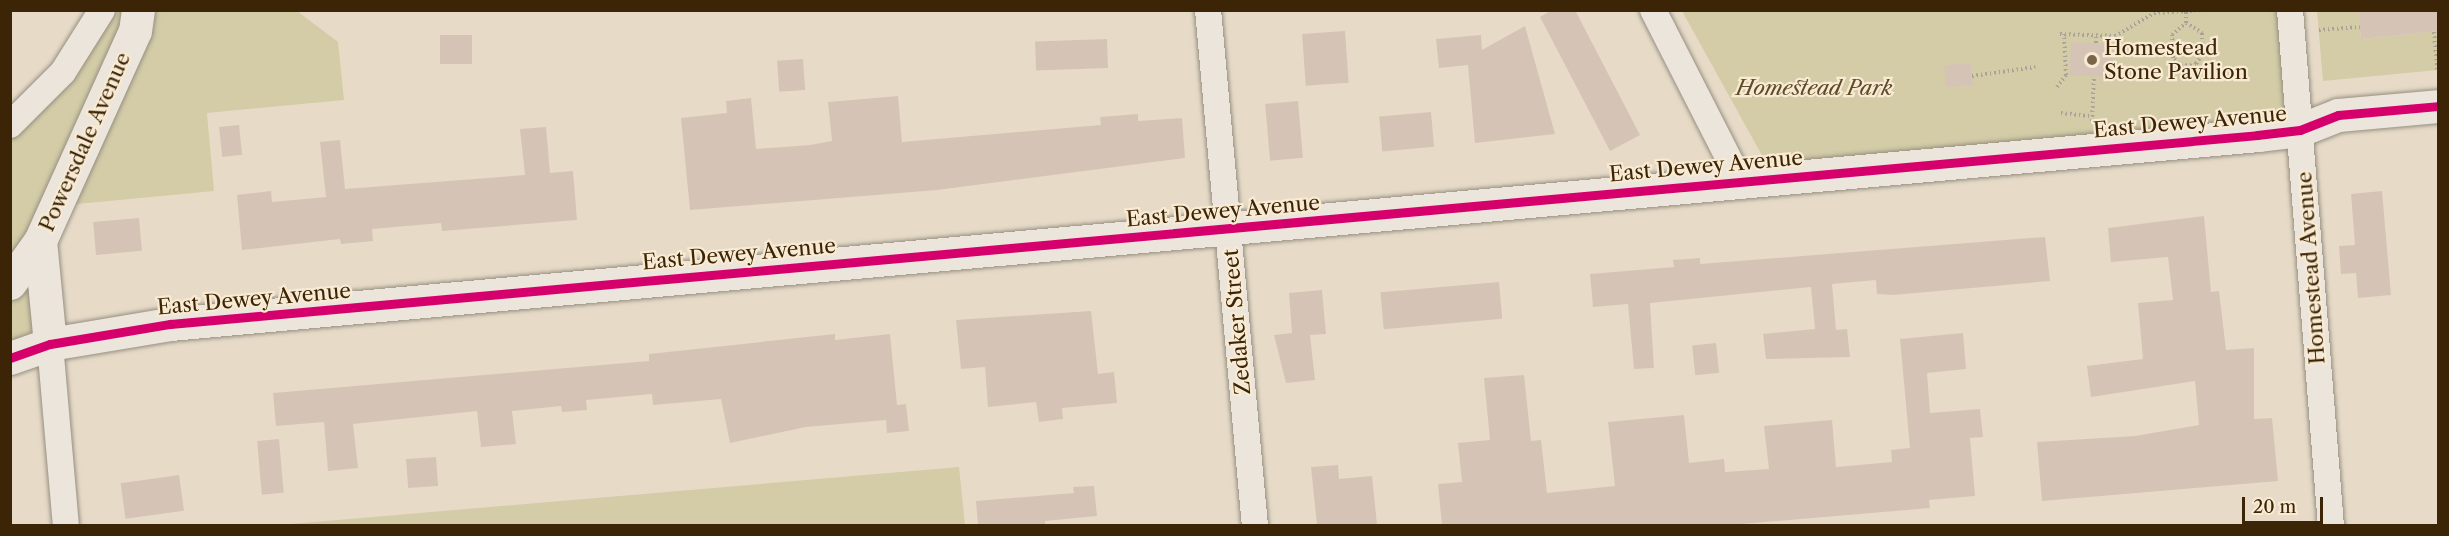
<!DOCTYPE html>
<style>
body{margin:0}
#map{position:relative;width:2449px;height:536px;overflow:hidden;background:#e7dbc8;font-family:"Libre Caslon Text",serif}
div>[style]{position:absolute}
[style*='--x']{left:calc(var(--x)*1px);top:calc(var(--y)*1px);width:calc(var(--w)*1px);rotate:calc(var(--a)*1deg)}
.green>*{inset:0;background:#d3cca7}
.building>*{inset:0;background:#d5c4b6;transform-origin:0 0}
.path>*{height:4px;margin-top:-2px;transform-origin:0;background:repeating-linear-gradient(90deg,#aaa298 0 1.5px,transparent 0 4.5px)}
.roads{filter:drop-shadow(0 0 2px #988f80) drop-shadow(0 0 2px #988f80)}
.street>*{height:26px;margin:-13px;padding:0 13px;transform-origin:13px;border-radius:13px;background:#ebe5dc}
.secondary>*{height:33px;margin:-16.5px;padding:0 16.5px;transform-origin:16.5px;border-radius:16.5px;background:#ebe5dc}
.cycleway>*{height:9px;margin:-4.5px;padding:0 4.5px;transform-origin:4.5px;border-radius:4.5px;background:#d6006c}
.dots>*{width:16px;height:16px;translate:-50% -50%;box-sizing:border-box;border:3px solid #f8ead3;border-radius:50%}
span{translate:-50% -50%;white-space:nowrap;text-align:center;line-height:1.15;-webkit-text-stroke:4.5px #f8ead3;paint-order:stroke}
.poi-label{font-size:21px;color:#3c2506}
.left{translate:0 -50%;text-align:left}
.park-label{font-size:21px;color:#5e4c28;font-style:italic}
.street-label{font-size:21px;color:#3c2506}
.frame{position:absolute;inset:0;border:12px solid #3c2506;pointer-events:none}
.scale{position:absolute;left:2242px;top:497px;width:81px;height:27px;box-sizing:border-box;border:3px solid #3c2506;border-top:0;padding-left:8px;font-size:18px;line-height:21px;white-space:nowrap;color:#3c2506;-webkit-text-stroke:4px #f8ead3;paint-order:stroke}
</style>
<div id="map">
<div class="green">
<i style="clip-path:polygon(102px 11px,297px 11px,338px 42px,344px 100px,207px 113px,214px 191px,56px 206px,50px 344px,11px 358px,10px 125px)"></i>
<i style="clip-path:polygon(1682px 11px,2290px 11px,2300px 130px,1769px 168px)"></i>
<i style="clip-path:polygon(2317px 11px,2358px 11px,2361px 39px,2438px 31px,2438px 70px,2323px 81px)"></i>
<i style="clip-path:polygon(959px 467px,965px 525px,279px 525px)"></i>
</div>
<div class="building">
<i style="clip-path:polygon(1552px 10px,1575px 10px,1640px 135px,1610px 151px,1540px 17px)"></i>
<i style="clip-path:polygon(2358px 10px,2439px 10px,2439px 31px,2361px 39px)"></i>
<i style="clip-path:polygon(1525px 26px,1555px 134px,1475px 143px,1468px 65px,1439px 68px,1436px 39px,1481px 35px,1482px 50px)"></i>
<i style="left:1345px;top:31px;width:52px;height:43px;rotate:86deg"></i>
<i style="left:440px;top:35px;width:32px;height:29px"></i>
<i style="left:1107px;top:39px;width:29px;height:72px;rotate:88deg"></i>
<i style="left:2071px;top:42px;width:43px;height:33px;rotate:3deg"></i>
<i style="left:803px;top:59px;width:31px;height:26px;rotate:86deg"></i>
<i style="left:1971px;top:63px;width:22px;height:27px;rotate:85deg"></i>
<i style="clip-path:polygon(898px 96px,902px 142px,1101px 125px,1100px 117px,1138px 114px,1138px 121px,1182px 118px,1185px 158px,937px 190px,690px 210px,681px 118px,727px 113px,726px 101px,751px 98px,756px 149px,810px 145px,832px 141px,828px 102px)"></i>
<i style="left:1298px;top:101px;width:57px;height:33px;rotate:85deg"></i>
<i style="left:1431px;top:112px;width:35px;height:52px;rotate:85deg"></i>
<i style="left:239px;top:125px;width:30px;height:20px;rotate:84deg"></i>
<i style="clip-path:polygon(546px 127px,550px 173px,573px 171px,577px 220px,442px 231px,441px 223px,372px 229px,373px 241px,341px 244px,340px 239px,242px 250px,237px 195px,271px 191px,272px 202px,326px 197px,320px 142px,340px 140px,345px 189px,525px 175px,520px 129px)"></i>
<i style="clip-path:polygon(2382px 191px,2391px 295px,2358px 298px,2356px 273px,2341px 274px,2339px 246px,2355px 245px,2351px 194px)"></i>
<i style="clip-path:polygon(2204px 216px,2211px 292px,2219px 291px,2226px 350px,2254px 348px,2254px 419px,2272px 418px,2278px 481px,2042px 501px,2037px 442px,2135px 436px,2199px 425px,2195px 381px,2091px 397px,2087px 366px,2143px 359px,2138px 303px,2173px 300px,2168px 257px,2111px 262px,2108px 228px)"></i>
<i style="left:139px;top:218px;width:33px;height:46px;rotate:85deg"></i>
<i style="clip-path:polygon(2045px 237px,2050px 281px,1893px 295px,1877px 294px,1876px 280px,1832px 284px,1836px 330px,1847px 329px,1850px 357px,1766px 359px,1763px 334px,1815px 329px,1811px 287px,1650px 303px,1654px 368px,1634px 369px,1628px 304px,1593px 307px,1590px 274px,1674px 267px,1673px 260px,1700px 258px,1700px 264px)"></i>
<i style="left:1499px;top:282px;width:37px;height:119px;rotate:85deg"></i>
<i style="clip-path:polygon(1322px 290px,1326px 334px,1310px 335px,1315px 380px,1286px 383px,1274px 335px,1292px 333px,1289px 293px)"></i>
<i style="clip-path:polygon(1091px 311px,1098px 374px,1114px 372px,1117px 403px,1062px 408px,1063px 419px,1039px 422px,1036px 402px,988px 407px,985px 367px,961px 369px,956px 320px)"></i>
<i style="clip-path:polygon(1963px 333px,1966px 369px,1927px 373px,1930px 413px,1980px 409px,1983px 437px,1970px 438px,1975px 496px,1929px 500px,1930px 508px,1730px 525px,1442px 525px,1438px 484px,1462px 482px,1458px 443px,1490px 440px,1484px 378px,1524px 375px,1531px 441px,1541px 440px,1547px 493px,1615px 486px,1608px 422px,1684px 415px,1689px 463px,1724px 459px,1725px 472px,1769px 469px,1764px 426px,1832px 420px,1836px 467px,1892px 462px,1891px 450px,1910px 448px,1900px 339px)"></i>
<i style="clip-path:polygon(835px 334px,835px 340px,890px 334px,897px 405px,906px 404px,909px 431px,887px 433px,886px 420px,806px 427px,730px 443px,721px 399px,653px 405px,652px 394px,586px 400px,587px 410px,562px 412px,561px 406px,512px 411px,516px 444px,481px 447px,477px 411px,353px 424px,358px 468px,328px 471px,324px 422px,276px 426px,273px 393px,649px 361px,649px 354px)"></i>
<i style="left:1716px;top:343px;width:30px;height:24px;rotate:84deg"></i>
<i style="left:279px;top:439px;width:54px;height:22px;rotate:85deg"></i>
<i style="left:436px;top:457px;width:29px;height:30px;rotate:86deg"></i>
<i style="clip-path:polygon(1338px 465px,1339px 479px,1372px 476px,1377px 525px,1317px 525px,1311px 467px)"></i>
<i style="left:179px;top:475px;width:36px;height:59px;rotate:82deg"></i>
<i style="clip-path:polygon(1094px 486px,1097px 516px,1045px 521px,1045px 525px,978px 525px,976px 501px,1074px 493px,1073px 487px)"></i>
</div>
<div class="path">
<i style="--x:2186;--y:12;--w:11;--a:90"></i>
<i style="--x:2186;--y:23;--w:19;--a:32"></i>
<i style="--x:2202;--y:33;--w:22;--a:90"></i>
<i style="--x:2202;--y:55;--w:11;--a:124"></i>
<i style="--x:2196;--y:64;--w:14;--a:172"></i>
<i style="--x:2182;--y:66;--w:12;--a:-138"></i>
<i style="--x:2173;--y:58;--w:23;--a:-92"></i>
<i style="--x:2172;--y:35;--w:18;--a:-41"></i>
<i style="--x:2319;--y:30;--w:41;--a:-4.2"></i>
<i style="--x:2434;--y:32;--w:38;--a:85"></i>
<i style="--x:2060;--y:34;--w:55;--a:2.1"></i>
<i style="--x:2115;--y:36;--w:45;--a:-30.5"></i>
<i style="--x:2154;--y:13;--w:51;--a:-3.4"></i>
<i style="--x:2096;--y:43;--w:8;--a:-90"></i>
<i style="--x:1972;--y:76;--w:64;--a:-8.1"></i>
<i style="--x:2057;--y:87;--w:15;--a:-53"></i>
<i style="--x:2066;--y:75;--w:41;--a:-92.8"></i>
<i style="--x:2061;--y:113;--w:31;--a:6"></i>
<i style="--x:2092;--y:121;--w:45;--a:-87.5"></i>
</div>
<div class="roads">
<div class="street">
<i style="--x:1208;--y:10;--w:518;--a:84.8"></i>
<i style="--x:1653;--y:10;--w:192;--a:63"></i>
<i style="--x:2290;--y:10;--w:518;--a:85.46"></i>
<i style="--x:10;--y:125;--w:75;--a:-45"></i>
<i style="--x:63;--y:72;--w:73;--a:-57.8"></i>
<i style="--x:50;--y:344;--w:183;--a:85"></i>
</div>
<div class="secondary">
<i style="--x:10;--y:283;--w:52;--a:-54.5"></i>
<i style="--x:50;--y:344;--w:103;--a:-95.5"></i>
<i style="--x:40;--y:241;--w:230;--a:-65.7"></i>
<i style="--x:135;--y:31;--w:21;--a:-82"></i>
<i style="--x:10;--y:358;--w:42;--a:-19.3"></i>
<i style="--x:50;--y:344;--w:122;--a:-9.5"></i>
<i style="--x:170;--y:324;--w:2096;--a:-5.17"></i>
<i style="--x:2257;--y:135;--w:43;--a:-6.6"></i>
<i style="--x:2300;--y:130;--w:41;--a:-21.5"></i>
<i style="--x:2338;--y:115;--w:100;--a:-5.1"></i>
</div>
</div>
<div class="cycleway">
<i style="--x:10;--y:358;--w:42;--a:-19.3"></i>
<i style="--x:50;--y:344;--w:122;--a:-9.5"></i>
<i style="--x:170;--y:324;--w:2096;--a:-5.17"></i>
<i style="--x:2257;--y:135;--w:43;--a:-6.6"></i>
<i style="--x:2300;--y:130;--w:41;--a:-21.5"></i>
<i style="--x:2338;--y:115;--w:100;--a:-5.1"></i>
</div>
<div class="dots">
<i style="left:2092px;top:60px;background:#78654a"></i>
</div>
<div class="poi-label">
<span class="left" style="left:2104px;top:60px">Homestead<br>Stone Pavilion</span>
</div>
<div class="park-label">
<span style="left:1814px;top:88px">Homestead Park</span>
</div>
<div class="street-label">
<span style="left:2190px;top:122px;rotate:-5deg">East Dewey Avenue</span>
<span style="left:85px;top:142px;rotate:-66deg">Powersdale Avenue</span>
<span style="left:1706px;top:166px;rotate:-5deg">East Dewey Avenue</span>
<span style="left:1223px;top:211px;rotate:-5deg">East Dewey Avenue</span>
<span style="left:739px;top:254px;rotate:-5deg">East Dewey Avenue</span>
<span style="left:2311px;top:268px;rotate:-94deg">Homestead Avenue</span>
<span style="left:254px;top:299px;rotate:-5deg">East Dewey Avenue</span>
<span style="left:1237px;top:322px;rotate:-95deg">Zedaker Street</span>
</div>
<div class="frame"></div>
<div class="scale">20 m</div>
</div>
